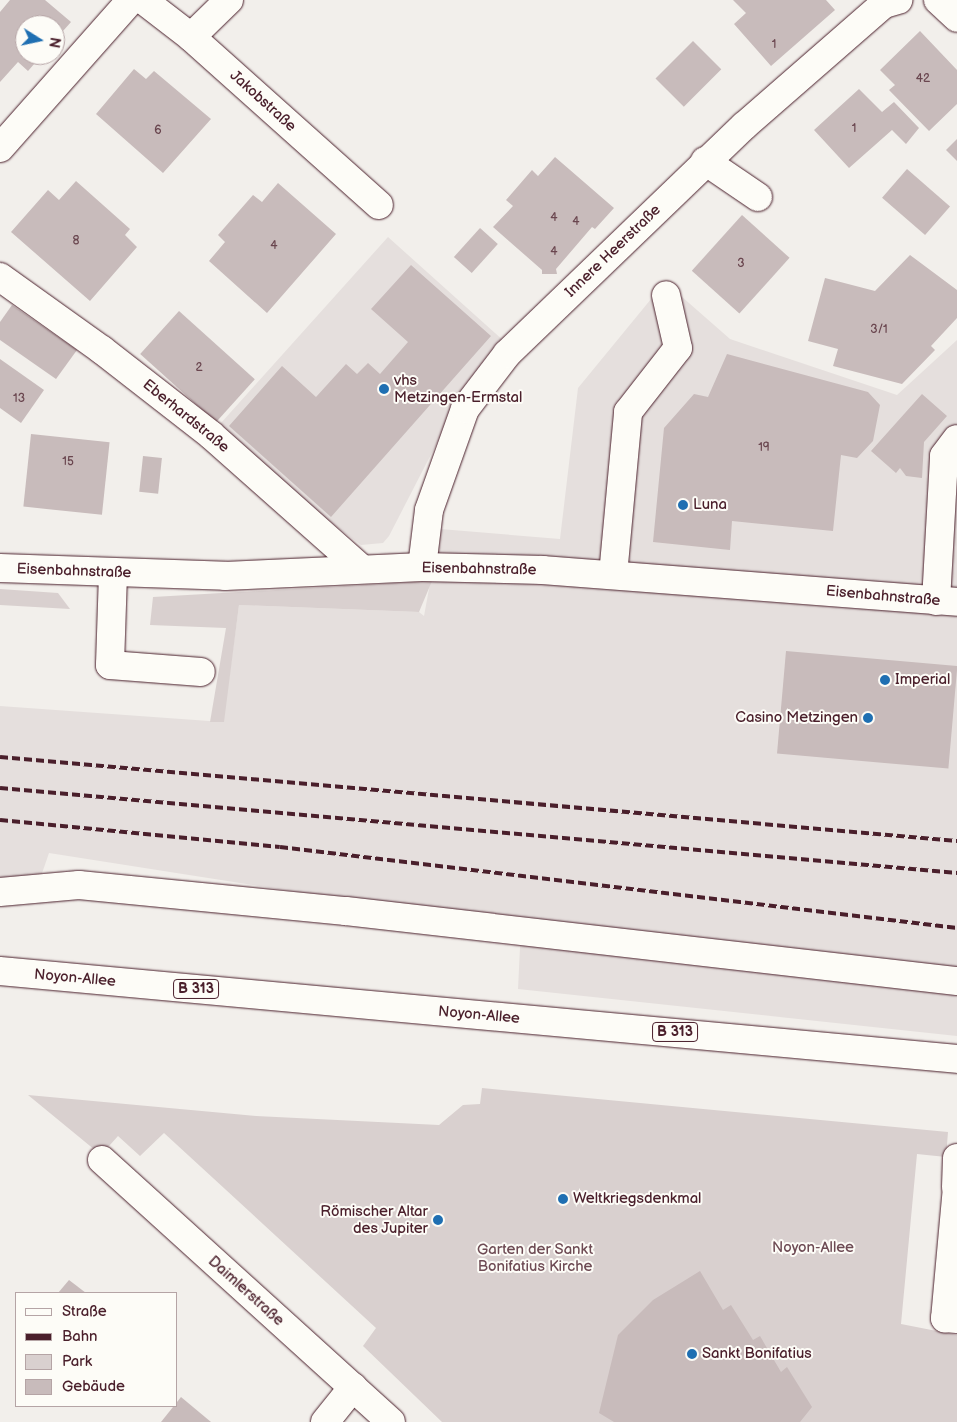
<!DOCTYPE html>
<meta charset="utf-8">
<style>
body{margin:0}
#map{position:relative;width:957px;height:1422px;overflow:hidden;background:#f2efeb;font-family:"Balsamiq Sans",sans-serif}
div>[style]{position:absolute}
[style*='--x']{left:calc(var(--x)*1px);top:calc(var(--y)*1px);width:calc(var(--w)*1px);rotate:calc(var(--a)*1deg)}
.built>*{inset:0;background:#e5dfdd}
.green>*{inset:0;background:#d9d0cf}
.building>*{inset:0;background:#c8bbbb;transform-origin:0 0}
.roads{filter:drop-shadow(0 0 1px #4a1f2b) drop-shadow(0 0 1px #4a1f2b)}
.minor>*{height:28px;margin:-14px;padding:0 14px;transform-origin:14px;border-radius:14px;background:#fdfcf7}
.major>*{height:28px;margin:-14px;padding:0 14px;transform-origin:14px;border-radius:14px;background:#fdfcf7}
.rail>*{height:4px;margin-top:-2px;transform-origin:0;background:repeating-linear-gradient(90deg,#4a1f2b 0 8px,transparent 0 12px)}
.dots>*{width:14px;height:14px;translate:-50% -50%;box-sizing:border-box;border:2px solid #fdfcf7;border-radius:50%}
span{translate:-50% -50%;white-space:nowrap;text-align:center;line-height:1.15;-webkit-text-stroke:4px #fdfcf7;paint-order:stroke}
.number-label{font-size:12px;color:#6a464f}
.number-label span{-webkit-text-stroke-width:0}
.shield-label span{padding:1px 4px;background:#fdfcf7;border:1px solid;border-radius:4px;-webkit-text-stroke-width:0}
.shield-label{font-size:14px;color:#4a1f2b;font-weight:700}
.street-label{font-size:15px;color:#4a1f2b}
.poi-label{font-size:15px;color:#4a1f2b}
.left{translate:0 -50%;text-align:left}
.right{translate:-100% -50%;text-align:right}
.park-label{font-size:15px;color:#6e4b54}
.legend{position:absolute;left:15px;top:1292px;width:162px;height:115px;box-sizing:border-box;background:#fdfcf7;border:1px solid #b5a4a5;margin:0;padding:6px 9px;list-style:none;font-size:15px;color:#4a1f2b}
.legend li{display:flex;align-items:center;gap:10px;height:25px}
.legend b{width:25px;border:1px solid #b5a4a5}
.north{position:absolute;left:15px;top:15px;width:50px;height:50px;box-sizing:border-box;background:#fdfcf7;border:1px solid #b5a4a5;border-radius:50%;rotate:100deg;font-size:14px;font-weight:700;line-height:20px;text-align:center;color:#4a1f2b}
.north::after{content:'';display:block;margin:auto;width:18px;height:22px;background:#1f6fb2;clip-path:polygon(50% 0,100% 100%,50% 72%,0 100%)}
</style>
<div id="map">
<div class="built">
<i style="clip-path:polygon(388px 237px,505px 342px,441px 435px,389px 536px,383px 543px,361px 545px,212px 433px)"></i>
<i style="clip-path:polygon(665px 282px,730px 339px,897px 395px,957px 340px,957px 1036px,518px 989px,521px 927px,49px 853px,39px 882px,0 882px,0 706px,223px 722px,239px 605px,419px 612px,424px 616px,440px 529px,560px 539px,578px 388px)"></i>
</div>
<div class="green">
<i style="clip-path:polygon(432px 581px,419px 612px,239px 605px,224px 722px,210px 722px,226px 628px,150px 625px,153px 597px)"></i>
<i style="clip-path:polygon(0 589px,58px 593px,70px 609px,0 605px)"></i>
<i style="clip-path:polygon(482px 1088px,948px 1132px,946px 1157px,917px 1154px,901px 1324px,957px 1335px,957px 1422px,442px 1422px,363px 1346px,376px 1328px,164px 1133px,140px 1156px,118px 1136px,101px 1155px,28px 1095px,256px 1116px,439px 1125px,463px 1105px,480px 1104px)"></i>
</div>
<div class="building">
<i style="clip-path:polygon(10px 0,45px 0,71px 22px,55px 40px,55px 25px,25px 25px,25px 55px,42px 55px,28px 71px,18px 62px,0 82px,0 12px)"></i>
<i style="clip-path:polygon(733px 0,826px 0,835px 10px,771px 66px,734px 24px,746px 13px)"></i>
<i style="clip-path:polygon(920px 31px,957px 70px,957px 104px,929px 131px,889px 90px,895px 85px,880px 70px)"></i>
<i style="left:693px;top:41px;width:40px;height:53px;rotate:45deg"></i>
<i style="clip-path:polygon(134px 69px,146px 79px,154px 71px,211px 119px,163px 173px,96px 114px)"></i>
<i style="clip-path:polygon(859px 89px,882px 112px,894px 102px,919px 128px,906px 144px,892px 130px,849px 168px,814px 130px)"></i>
<i style="clip-path:polygon(957px 139px,957px 161px,946px 150px)"></i>
<i style="clip-path:polygon(555px 157px,614px 208px,595px 229px,592px 227px,556px 269px,557px 274px,542px 274px,542px 270px,493px 227px,513px 206px,506px 200px,532px 170px,538px 176px)"></i>
<i style="left:907px;top:169px;width:57px;height:38px;rotate:41deg"></i>
<i style="clip-path:polygon(76px 181px,130px 229px,125px 235px,137px 247px,90px 301px,11px 232px,48px 190px,59px 200px)"></i>
<i style="clip-path:polygon(278px 183px,336px 234px,267px 313px,209px 261px,225px 242px,218px 235px,253px 195px,262px 202px)"></i>
<i style="left:742px;top:215px;width:64px;height:75px;rotate:42deg"></i>
<i style="left:480px;top:228px;width:24px;height:39px;rotate:42deg"></i>
<i style="clip-path:polygon(910px 255px,957px 290px,957px 318px,931px 346px,935px 350px,902px 384px,833px 366px,838px 349px,808px 341px,825px 278px,875px 291px)"></i>
<i style="clip-path:polygon(411px 265px,491px 336px,331px 517px,229px 426px,282px 366px,316px 397px,346px 364px,357px 374px,368px 363px,380px 374px,408px 342px,371px 309px)"></i>
<i style="clip-path:polygon(12px 305px,77px 350px,56px 379px,0 340px,0 322px)"></i>
<i style="left:179px;top:311px;width:102px;height:58px;rotate:42deg"></i>
<i style="clip-path:polygon(727px 354px,868px 392px,880px 405px,873px 441px,857px 458px,841px 455px,833px 531px,732px 521px,730px 550px,653px 542px,664px 428px,694px 394px,708px 397px)"></i>
<i style="clip-path:polygon(0 359px,44px 390px,21px 423px,0 408px)"></i>
<i style="clip-path:polygon(922px 394px,947px 416px,924px 442px,922px 478px,906px 476px,900px 468px,896px 473px,871px 451px)"></i>
<i style="left:31px;top:434px;width:79px;height:73px;rotate:6deg"></i>
<i style="left:143px;top:456px;width:19px;height:36px;rotate:6deg"></i>
<i style="left:786px;top:651px;width:172px;height:103px;rotate:5deg"></i>
<i style="clip-path:polygon(700px 1271px,723px 1310px,731px 1305px,753px 1340px,760px 1336px,781px 1372px,787px 1367px,812px 1407px,800px 1422px,614px 1422px,599px 1413px,618px 1335px,653px 1300px)"></i>
<i style="clip-path:polygon(69px 1280px,86px 1293px,58px 1293px)"></i>
<i style="clip-path:polygon(181px 1397px,211px 1422px,161px 1422px)"></i>
</div>
<div class="roads">
<div class="minor">
<i style="--x:143;--y:0;--w:61;--a:37.6"></i>
<i style="--x:191;--y:37;--w:252;--a:41.8"></i>
<i style="--x:938;--y:0;--w:26;--a:43"></i>
<i style="--x:191;--y:37;--w:53;--a:-44.2"></i>
<i style="--x:0;--y:148;--w:198;--a:-48.5"></i>
<i style="--x:705;--y:161;--w:64;--a:34.2"></i>
<i style="--x:0;--y:277;--w:125;--a:35.6"></i>
<i style="--x:102;--y:350;--w:138;--a:37.9"></i>
<i style="--x:211;--y:435;--w:202;--a:41.6"></i>
<i style="--x:422;--y:567;--w:57;--a:-83"></i>
<i style="--x:429;--y:510;--w:107;--a:-70.4"></i>
<i style="--x:465;--y:409;--w:69;--a:-52.6"></i>
<i style="--x:507;--y:354;--w:329;--a:-43.9"></i>
<i style="--x:744;--y:126;--w:186;--a:-41.1"></i>
<i style="--x:884;--y:4;--w:15;--a:-16"></i>
<i style="--x:0;--y:568;--w:225;--a:2"></i>
<i style="--x:225;--y:576;--w:197;--a:-2.6"></i>
<i style="--x:422;--y:567;--w:121;--a:1.4"></i>
<i style="--x:543;--y:570;--w:415;--a:4.4"></i>
<i style="--x:113;--y:574;--w:91;--a:91.9"></i>
<i style="--x:110;--y:665;--w:91;--a:4.4"></i>
<i style="--x:613;--y:575;--w:164;--a:-84.7"></i>
<i style="--x:628;--y:412;--w:81;--a:-52"></i>
<i style="--x:678;--y:348;--w:54;--a:-102.8"></i>
<i style="--x:936;--y:601;--w:145;--a:-86.8"></i>
<i style="--x:944;--y:456;--w:21;--a:-53"></i>
<i style="--x:0;--y:892;--w:79;--a:-5.1"></i>
<i style="--x:79;--y:885;--w:268;--a:5.6"></i>
<i style="--x:346;--y:911;--w:615;--a:6.54"></i>
<i style="--x:102;--y:1160;--w:390;--a:42.2"></i>
<i style="--x:956;--y:1187;--w:29;--a:-88"></i>
<i style="--x:957;--y:1187;--w:132;--a:95.2"></i>
<i style="--x:945;--y:1318;--w:12;--a:5"></i>
<i style="--x:325;--y:1422;--w:45;--a:-51.3"></i>
</div>
<div class="major">
<i style="--x:0;--y:971;--w:961;--a:5.25"></i>
</div>
</div>
<div class="rail">
<i style="--x:0;--y:757;--w:961;--a:5.02"></i>
<i style="--x:0;--y:788;--w:961;--a:5.08"></i>
<i style="--x:0;--y:820;--w:281;--a:5.5"></i>
<i style="--x:280;--y:847;--w:682;--a:6.82"></i>
</div>
<div class="dots">
<i style="left:384px;top:389px;background:#1f6fb2"></i>
<i style="left:683px;top:505px;background:#1f6fb2"></i>
<i style="left:885px;top:680px;background:#1f6fb2"></i>
<i style="left:868px;top:718px;background:#1f6fb2"></i>
<i style="left:563px;top:1199px;background:#1f6fb2"></i>
<i style="left:438px;top:1220px;background:#1f6fb2"></i>
<i style="left:692px;top:1354px;background:#1f6fb2"></i>
</div>
<div class="number-label">
<span style="left:774px;top:45px">1</span>
<span style="left:923px;top:79px">42</span>
<span style="left:854px;top:129px">1</span>
<span style="left:158px;top:131px">6</span>
<span style="left:554px;top:218px">4</span>
<span style="left:576px;top:222px">4</span>
<span style="left:76px;top:241px">8</span>
<span style="left:274px;top:246px">4</span>
<span style="left:554px;top:252px">4</span>
<span style="left:741px;top:264px">3</span>
<span style="left:879px;top:330px">3/1</span>
<span style="left:199px;top:368px">2</span>
<span style="left:19px;top:399px">13</span>
<span style="left:764px;top:448px">19</span>
<span style="left:68px;top:462px">15</span>
</div>
<div class="shield-label">
<span style="left:196px;top:989px">B 313</span>
<span style="left:675px;top:1032px">B 313</span>
</div>
<div class="street-label">
<span style="left:263px;top:101px;rotate:42deg">Jakobstraße</span>
<span style="left:613px;top:251px;rotate:-44deg">Innere Heerstraße</span>
<span style="left:186px;top:416px;rotate:39deg">Eberhardstraße</span>
<span style="left:479px;top:569px;rotate:1deg">Eisenbahnstraße</span>
<span style="left:74px;top:571px;rotate:2deg">Eisenbahnstraße</span>
<span style="left:883px;top:596px;rotate:5deg">Eisenbahnstraße</span>
<span style="left:75px;top:978px;rotate:5deg">Noyon-Allee</span>
<span style="left:479px;top:1015px;rotate:5deg">Noyon-Allee</span>
<span style="left:246px;top:1291px;rotate:42deg">Daimlerstraße</span>
</div>
<div class="poi-label">
<span class="left" style="left:394px;top:389px">vhs<br>Metzingen-Ermstal</span>
<span class="left" style="left:693px;top:505px">Luna</span>
<span class="left" style="left:895px;top:680px">Imperial</span>
<span class="right" style="left:858px;top:718px">Casino Metzingen</span>
<span class="left" style="left:573px;top:1199px">Weltkriegsdenkmal</span>
<span class="right" style="left:428px;top:1220px">Römischer Altar<br>des Jupiter</span>
<span class="left" style="left:702px;top:1354px">Sankt Bonifatius</span>
</div>
<div class="park-label">
<span style="left:813px;top:1248px">Noyon-Allee</span>
<span style="left:535px;top:1258px">Garten der Sankt<br>Bonifatius Kirche</span>
</div>
<ul class="legend">
<li><b style="height:6px;background:#fdfcf7"></b>Straße</li>
<li><b style="height:6px;background:#4a1f2b"></b>Bahn</li>
<li><b style="height:14px;background:#d9d0cf"></b>Park</li>
<li><b style="height:14px;background:#c8bbbb"></b>Gebäude</li>
</ul>
<div class="north">N</div>
</div>
